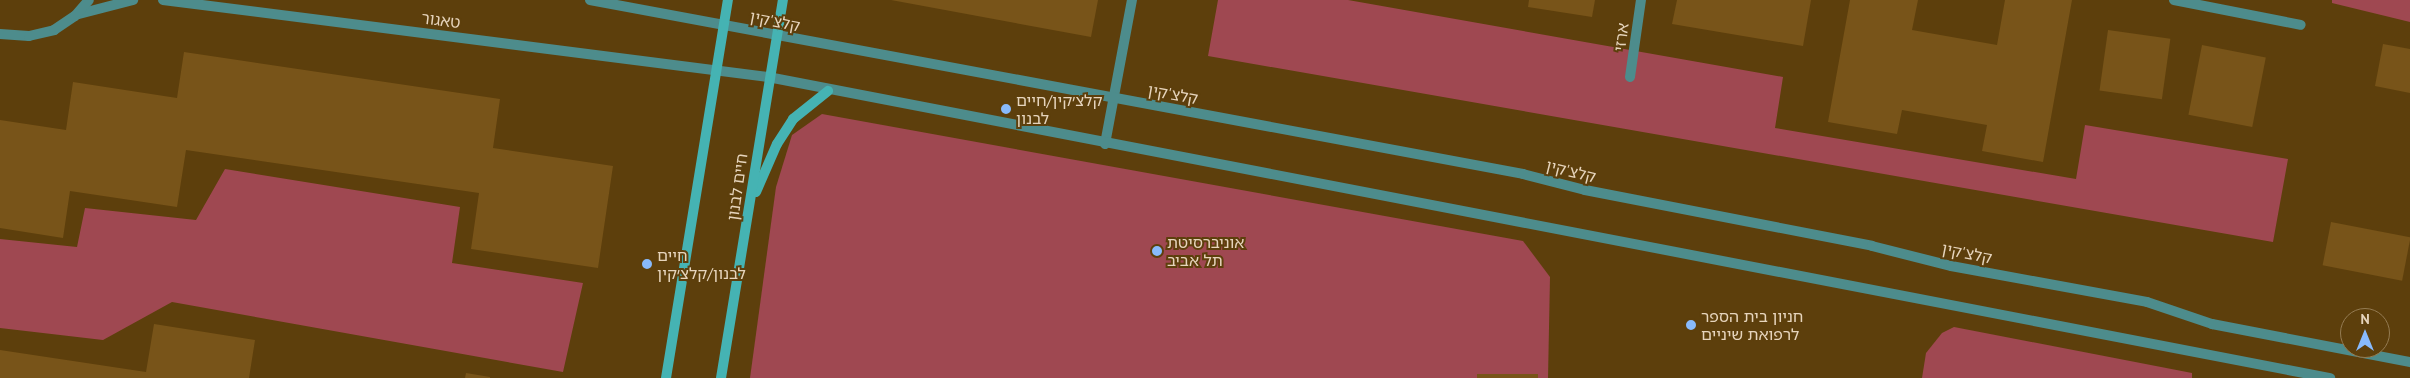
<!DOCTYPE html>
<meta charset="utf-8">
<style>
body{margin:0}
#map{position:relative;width:2410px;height:378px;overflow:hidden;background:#5d3f0c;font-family:"PT Sans","Noto Sans Hebrew",sans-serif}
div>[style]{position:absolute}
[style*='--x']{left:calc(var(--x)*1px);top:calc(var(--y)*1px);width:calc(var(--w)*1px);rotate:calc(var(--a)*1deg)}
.green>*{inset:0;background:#9f4851}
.building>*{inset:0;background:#785419;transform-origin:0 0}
.minor>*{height:10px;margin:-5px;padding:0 5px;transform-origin:5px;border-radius:5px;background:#4d8c8c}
.tertiary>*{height:10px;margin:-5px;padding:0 5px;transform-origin:5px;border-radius:5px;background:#4d8c8c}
.secondary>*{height:10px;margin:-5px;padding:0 5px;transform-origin:5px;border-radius:5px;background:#45b3b3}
.dots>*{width:14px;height:14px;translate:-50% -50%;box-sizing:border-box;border:2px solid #5d3f0c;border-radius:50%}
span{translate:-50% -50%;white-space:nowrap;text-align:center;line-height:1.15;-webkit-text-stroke:4px #5d3f0c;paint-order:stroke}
.street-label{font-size:16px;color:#e6d4bc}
.poi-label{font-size:16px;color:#e6d4bc}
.left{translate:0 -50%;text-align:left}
.north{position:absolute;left:2340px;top:308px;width:50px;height:50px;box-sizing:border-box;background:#5d3f0c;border:1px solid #947b52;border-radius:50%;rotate:0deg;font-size:14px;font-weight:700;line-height:20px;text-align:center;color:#e6d4bc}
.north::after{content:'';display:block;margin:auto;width:18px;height:22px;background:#88bafc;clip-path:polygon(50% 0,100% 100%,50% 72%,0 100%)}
</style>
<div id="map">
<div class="green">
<i style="clip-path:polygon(1218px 0,1348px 0,1783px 77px,1775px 128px,2076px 179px,2085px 125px,2288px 159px,2273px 242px,1208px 56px)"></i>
<i style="clip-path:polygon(2332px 0,2410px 0,2410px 22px,2332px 3px)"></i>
<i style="clip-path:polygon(822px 114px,1523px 241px,1550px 277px,1548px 378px,750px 378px,776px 187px,792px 135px)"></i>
<i style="clip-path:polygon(225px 169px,460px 207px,452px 263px,583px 283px,563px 372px,172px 302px,103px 340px,0 328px,0 239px,77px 247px,85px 208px,196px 220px)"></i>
<i style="clip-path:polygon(1954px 327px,2192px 373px,2192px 378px,1922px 378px,1926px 353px,1942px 333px)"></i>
</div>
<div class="building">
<i style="clip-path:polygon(891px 0,1098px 0,1091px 37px)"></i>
<i style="clip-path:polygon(1529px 0,1595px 0,1592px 17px,1528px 7px)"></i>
<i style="clip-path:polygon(1677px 0,1811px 0,1803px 46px,1672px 24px)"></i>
<i style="clip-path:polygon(1850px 0,1918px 0,1912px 30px,1997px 45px,2005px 0,2072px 0,2043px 162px,1982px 151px,1987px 125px,1902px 110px,1897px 134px,1828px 122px)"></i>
<i style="left:2108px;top:30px;width:63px;height:61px;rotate:8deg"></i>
<i style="clip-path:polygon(2383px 44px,2410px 49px,2410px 93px,2375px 86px)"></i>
<i style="left:2202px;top:45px;width:65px;height:71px;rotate:11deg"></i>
<i style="clip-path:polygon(184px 52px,500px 99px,493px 148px,613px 166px,598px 268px,471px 249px,479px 193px,186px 150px,177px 207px,70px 191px,63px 238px,0 228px,0 120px,66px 130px,73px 82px,177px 98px)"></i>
<i style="left:2331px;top:222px;width:81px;height:44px;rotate:11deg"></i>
<i style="clip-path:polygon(154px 324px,255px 340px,249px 378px,0 378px,0 350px,146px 372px)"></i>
<i style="clip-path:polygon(466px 373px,490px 377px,490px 378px,465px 378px)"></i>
<i style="left:1477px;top:374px;width:61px;height:4px"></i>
</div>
<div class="minor">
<i style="--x:2174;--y:0;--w:129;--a:11.1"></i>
<i style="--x:1630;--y:77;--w:78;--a:-81.9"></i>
<i style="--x:1105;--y:144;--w:147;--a:-79.4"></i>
</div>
<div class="tertiary">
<i style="--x:163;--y:0;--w:610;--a:7.25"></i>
<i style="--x:768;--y:77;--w:1591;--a:10.91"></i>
<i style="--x:590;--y:0;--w:949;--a:10.56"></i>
<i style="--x:1523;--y:174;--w:64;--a:14.5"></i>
<i style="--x:1585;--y:190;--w:292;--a:11"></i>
<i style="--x:1872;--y:246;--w:81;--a:14.2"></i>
<i style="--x:1951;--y:266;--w:199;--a:10.4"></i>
<i style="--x:2147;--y:302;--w:69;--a:18.7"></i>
<i style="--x:2212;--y:324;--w:202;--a:10.9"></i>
<i style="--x:79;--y:14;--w:56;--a:-14.5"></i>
<i style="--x:0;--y:34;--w:29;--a:4"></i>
<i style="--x:29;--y:36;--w:26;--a:-13"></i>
<i style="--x:54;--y:30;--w:25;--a:-34"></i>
<i style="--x:75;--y:16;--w:21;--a:-49"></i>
</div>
<div class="secondary">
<i style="--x:756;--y:192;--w:52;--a:-66.4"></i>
<i style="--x:777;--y:144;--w:30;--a:-57"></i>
<i style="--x:793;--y:119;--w:45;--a:-38.7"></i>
<i style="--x:666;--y:378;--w:383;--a:-80.7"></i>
<i style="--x:721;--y:378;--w:383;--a:-80.7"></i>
</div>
<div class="dots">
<i style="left:1006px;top:109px;background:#88bafc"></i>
<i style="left:1157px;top:251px;background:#88bafc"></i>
<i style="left:647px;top:264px;background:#88bafc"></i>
<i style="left:1691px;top:325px;background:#88bafc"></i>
</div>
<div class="street-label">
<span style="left:441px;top:20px;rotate:7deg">טאגור</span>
<span style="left:775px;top:21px;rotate:11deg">קלצ'קין</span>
<span style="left:1621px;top:37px;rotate:-82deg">ארזי</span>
<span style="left:1173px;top:94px;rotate:10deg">קלצ'קין</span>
<span style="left:1571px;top:171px;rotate:14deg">קלצ'קין</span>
<span style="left:737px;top:187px;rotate:-82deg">חיים לבנון</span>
<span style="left:1967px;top:253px;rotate:11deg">קלצ'קין</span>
</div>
<div class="poi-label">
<span class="left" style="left:1016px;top:109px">קלצ׳קין/חיים<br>לבנון</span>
<span class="left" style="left:1167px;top:251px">אוניברסיטת<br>תל אביב</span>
<span class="left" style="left:657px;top:264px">חיים<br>לבנון/קלצ׳קין</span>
<span class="left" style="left:1701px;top:325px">חניון בית הספר<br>לרפואת שיניים</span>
</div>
<div class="north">N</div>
</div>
